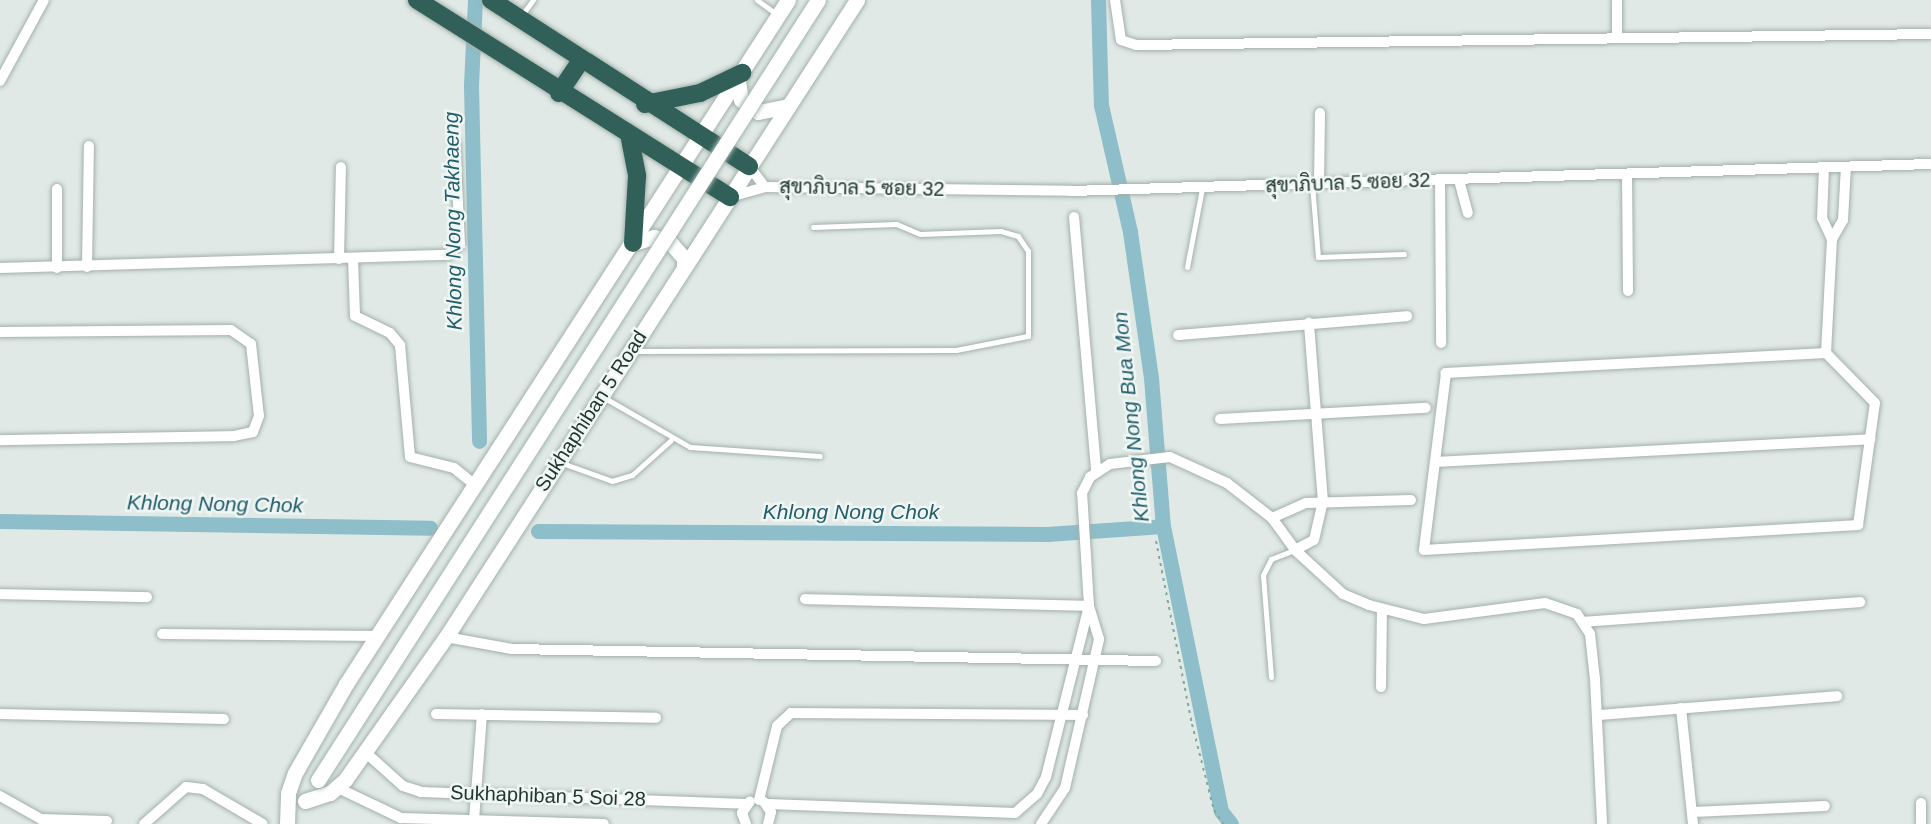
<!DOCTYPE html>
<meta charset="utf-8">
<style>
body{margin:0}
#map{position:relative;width:1931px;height:824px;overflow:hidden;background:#e0e9e5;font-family:Arial,Sarabun,sans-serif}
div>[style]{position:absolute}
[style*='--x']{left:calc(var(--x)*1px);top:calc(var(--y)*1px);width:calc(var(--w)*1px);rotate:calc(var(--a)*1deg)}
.canal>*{height:15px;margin:-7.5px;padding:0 7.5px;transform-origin:7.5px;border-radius:7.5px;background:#8dbec9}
.path>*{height:2px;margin-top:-1px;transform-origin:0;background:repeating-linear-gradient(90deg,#83a99e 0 3px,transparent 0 7.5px)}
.roads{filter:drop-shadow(0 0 2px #a3b0ac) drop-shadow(0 0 2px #a3b0ac)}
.lane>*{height:5px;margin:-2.5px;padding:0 2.5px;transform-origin:2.5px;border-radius:2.5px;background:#fff}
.street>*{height:10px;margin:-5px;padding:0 5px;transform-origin:5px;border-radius:5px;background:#fff}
.secondary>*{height:15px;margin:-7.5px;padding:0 7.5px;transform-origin:7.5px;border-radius:7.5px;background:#fff}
.highway>*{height:18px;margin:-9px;padding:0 9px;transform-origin:9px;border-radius:9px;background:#316058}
.bridges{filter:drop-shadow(0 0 2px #a0b3ad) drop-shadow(0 0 2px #a0b3ad)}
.secondary-bridge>*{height:15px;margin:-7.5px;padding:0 7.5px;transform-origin:7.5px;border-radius:7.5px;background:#fff}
span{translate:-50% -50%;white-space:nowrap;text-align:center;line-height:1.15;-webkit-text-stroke:5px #eff6f3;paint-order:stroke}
.street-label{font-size:20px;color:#223732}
.water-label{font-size:21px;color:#235e6c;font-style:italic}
</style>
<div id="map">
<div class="canal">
<i style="--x:475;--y:0;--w:86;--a:92.7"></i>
<i style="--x:471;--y:86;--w:355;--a:88.7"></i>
<i style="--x:1098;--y:0;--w:105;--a:88.4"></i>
<i style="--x:1101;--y:105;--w:130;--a:77.1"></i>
<i style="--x:1130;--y:232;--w:148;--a:81.8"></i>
<i style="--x:1151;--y:378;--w:148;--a:85.4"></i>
<i style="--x:1163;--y:526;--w:291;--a:78.5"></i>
<i style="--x:1221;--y:811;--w:16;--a:52"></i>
<i style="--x:0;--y:521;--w:430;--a:0.9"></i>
<i style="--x:538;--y:531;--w:509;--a:0.34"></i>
<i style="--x:1047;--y:534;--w:116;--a:-3.9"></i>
</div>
<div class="path">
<i style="--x:1156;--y:541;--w:187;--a:78.9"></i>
<i style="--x:1192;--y:724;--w:89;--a:75.7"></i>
<i style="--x:1214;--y:810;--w:17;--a:57"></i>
</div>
<div class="roads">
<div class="lane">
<i style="--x:757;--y:0;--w:26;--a:36"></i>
<i style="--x:522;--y:15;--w:19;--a:-54"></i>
<i style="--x:1312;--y:184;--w:73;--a:85.3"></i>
<i style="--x:1318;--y:257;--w:86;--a:-2"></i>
<i style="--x:1187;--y:267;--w:80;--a:-79.2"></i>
<i style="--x:635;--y:351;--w:321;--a:-0.2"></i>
<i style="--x:956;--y:350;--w:73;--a:-11"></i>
<i style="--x:1028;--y:336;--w:85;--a:-90"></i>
<i style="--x:1028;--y:251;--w:18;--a:-124"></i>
<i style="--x:1018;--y:236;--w:18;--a:-164"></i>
<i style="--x:1001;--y:231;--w:81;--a:177.9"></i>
<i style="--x:920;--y:234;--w:26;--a:-157"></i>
<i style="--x:896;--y:224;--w:83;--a:177.9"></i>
<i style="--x:603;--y:397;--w:100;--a:29.9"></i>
<i style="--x:690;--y:447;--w:130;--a:4"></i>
<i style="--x:562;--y:463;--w:53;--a:19.8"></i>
<i style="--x:612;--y:481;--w:21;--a:-17"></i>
<i style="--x:632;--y:475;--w:52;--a:-41.9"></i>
<i style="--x:1271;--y:677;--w:102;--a:-94.5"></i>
<i style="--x:1263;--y:575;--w:18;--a:-63"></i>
<i style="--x:1271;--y:559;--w:26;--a:-21"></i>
</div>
<div class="street">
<i style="--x:1115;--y:0;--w:40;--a:81.5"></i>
<i style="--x:1121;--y:40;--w:16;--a:18"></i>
<i style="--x:1136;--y:45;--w:795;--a:-0.79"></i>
<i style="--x:1617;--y:0;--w:36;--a:90"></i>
<i style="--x:0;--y:81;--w:92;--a:-61.5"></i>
<i style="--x:749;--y:166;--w:26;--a:53"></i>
<i style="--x:1824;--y:167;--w:51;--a:92.2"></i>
<i style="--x:1822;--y:218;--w:23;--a:65"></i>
<i style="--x:1832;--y:239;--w:22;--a:-60"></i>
<i style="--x:1843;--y:220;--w:53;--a:-86.8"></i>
<i style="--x:1627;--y:174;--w:117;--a:89.5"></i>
<i style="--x:1440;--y:180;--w:163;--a:89.6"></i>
<i style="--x:1459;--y:180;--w:34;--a:75"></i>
<i style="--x:1319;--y:184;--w:71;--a:-89.2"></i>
<i style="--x:57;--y:189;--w:79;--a:90"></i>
<i style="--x:730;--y:197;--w:36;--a:-16"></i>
<i style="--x:765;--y:187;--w:306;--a:0.7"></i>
<i style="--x:1071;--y:191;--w:860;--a:-1.8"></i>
<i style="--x:1074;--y:217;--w:255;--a:85"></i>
<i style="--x:353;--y:258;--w:58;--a:88"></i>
<i style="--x:355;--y:316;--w:39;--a:26"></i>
<i style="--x:390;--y:333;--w:16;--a:50"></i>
<i style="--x:400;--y:345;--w:112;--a:84.9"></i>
<i style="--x:410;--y:457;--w:45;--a:14"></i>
<i style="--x:454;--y:468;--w:27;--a:39"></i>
<i style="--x:339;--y:259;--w:92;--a:-88.8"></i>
<i style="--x:87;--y:267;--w:121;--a:-89.1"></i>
<i style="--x:0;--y:268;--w:448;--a:-1.7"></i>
<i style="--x:448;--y:255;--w:16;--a:-43"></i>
<i style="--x:460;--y:244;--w:101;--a:-92.8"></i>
<i style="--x:0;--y:332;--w:231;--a:-0.5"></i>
<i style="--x:231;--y:330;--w:24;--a:35"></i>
<i style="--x:251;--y:344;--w:72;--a:83.7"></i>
<i style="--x:259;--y:416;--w:17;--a:111"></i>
<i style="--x:253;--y:432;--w:19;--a:168"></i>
<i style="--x:234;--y:436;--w:234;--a:179"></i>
<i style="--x:1178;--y:335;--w:230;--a:-4.7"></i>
<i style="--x:1826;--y:353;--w:381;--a:177"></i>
<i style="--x:1446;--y:373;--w:178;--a:97.1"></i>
<i style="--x:1424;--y:550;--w:435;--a:-3.3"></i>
<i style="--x:1858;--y:525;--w:123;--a:-82.1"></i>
<i style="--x:1875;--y:403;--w:70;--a:-134.4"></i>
<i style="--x:1826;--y:353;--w:114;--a:-87"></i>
<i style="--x:1220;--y:419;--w:206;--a:-3.1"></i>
<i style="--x:1435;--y:462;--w:436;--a:-3"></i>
<i style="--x:1272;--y:518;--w:37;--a:-24"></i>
<i style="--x:1306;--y:503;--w:105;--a:-1.6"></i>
<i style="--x:1295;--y:550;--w:21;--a:-28"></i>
<i style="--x:1314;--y:540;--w:39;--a:-77"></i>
<i style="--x:1323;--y:502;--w:180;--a:-94.5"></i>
<i style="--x:0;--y:594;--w:147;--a:1.2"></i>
<i style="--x:805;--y:599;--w:284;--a:1.4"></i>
<i style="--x:1583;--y:622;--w:278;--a:-4.1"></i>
<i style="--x:162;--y:634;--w:216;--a:0.5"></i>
<i style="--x:446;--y:637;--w:67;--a:10.3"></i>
<i style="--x:512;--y:649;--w:644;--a:1.07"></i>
<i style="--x:1381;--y:687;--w:78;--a:-89.3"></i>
<i style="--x:1681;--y:708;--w:117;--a:84.1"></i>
<i style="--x:0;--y:714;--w:224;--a:1.3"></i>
<i style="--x:436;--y:714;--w:220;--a:1"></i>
<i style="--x:1598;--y:715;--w:240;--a:-4.5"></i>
<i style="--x:364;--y:751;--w:52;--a:41.9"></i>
<i style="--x:403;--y:786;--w:19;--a:18"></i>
<i style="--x:421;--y:792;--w:324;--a:2.1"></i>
<i style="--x:338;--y:788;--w:70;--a:25.5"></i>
<i style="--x:401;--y:818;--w:203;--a:1.7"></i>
<i style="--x:0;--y:796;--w:47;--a:29.3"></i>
<i style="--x:41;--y:819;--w:66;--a:1.7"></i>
<i style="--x:759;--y:800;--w:76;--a:-76.3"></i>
<i style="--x:777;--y:726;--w:19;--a:-43"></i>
<i style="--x:791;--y:713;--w:292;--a:0.4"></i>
<i style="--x:764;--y:802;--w:12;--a:55"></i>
<i style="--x:771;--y:812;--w:12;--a:104"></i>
<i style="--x:768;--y:804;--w:247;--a:2.1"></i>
<i style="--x:1015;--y:813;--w:29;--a:-41"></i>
<i style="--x:1037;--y:794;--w:19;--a:-62"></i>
<i style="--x:1046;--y:777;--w:176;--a:-75.9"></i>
<i style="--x:1693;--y:812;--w:132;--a:-2.6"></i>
<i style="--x:474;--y:820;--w:106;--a:-85.7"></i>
<i style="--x:144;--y:824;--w:56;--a:-41.4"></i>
<i style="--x:186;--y:787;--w:17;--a:7"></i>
<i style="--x:203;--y:789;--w:69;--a:30.3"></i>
<i style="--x:746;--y:824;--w:12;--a:-110"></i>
<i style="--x:742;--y:813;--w:14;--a:-56"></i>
<i style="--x:1041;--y:824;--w:43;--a:-56.3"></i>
<i style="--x:1065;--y:788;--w:153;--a:-77.1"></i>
<i style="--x:1099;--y:639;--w:34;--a:-107"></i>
<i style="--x:1089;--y:606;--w:113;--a:-93.5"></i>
<i style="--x:1082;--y:493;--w:18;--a:-63"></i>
<i style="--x:1090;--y:477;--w:24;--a:-33"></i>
<i style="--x:1110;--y:464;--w:60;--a:-6.7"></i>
<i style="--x:1170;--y:457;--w:63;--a:24.5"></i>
<i style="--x:1227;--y:483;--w:57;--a:37.9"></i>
<i style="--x:1272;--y:518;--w:39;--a:54"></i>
<i style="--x:1295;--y:550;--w:65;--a:42.5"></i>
<i style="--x:1343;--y:594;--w:28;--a:23"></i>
<i style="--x:1369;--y:605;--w:57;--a:14.3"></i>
<i style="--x:1424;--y:619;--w:122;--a:-7.5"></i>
<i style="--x:1545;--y:603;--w:34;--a:19"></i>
<i style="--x:1577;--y:614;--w:24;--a:57"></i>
<i style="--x:1590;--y:634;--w:45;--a:83.7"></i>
<i style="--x:1595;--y:679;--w:145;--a:87.2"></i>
<i style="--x:1921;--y:824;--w:21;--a:-90"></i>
</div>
<div class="secondary">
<i style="--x:738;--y:81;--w:19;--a:81"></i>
<i style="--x:741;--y:100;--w:21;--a:35"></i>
<i style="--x:758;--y:112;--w:31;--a:-11"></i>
<i style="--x:633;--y:243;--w:22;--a:-16"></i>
<i style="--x:654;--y:237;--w:16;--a:15"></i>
<i style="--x:669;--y:241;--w:23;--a:49"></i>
<i style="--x:684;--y:258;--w:10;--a:90"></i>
<i style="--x:305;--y:801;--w:26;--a:-18"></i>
<i style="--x:330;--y:793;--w:20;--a:-41"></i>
<i style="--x:345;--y:780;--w:175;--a:-54.8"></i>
<i style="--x:446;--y:637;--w:758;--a:-57.17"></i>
<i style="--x:287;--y:824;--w:31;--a:-88"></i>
<i style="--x:288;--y:793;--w:21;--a:-71"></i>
<i style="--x:295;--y:773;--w:103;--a:-60.2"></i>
<i style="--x:346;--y:684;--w:814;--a:-57.13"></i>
</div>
<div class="highway">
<i style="--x:417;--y:0;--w:370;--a:32.2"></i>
<i style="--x:491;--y:0;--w:307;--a:32.8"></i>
<i style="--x:559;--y:93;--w:40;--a:-56"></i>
<i style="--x:645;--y:104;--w:56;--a:-11.3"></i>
<i style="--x:700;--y:93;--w:47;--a:-25.5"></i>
<i style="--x:630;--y:139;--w:38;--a:79"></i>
<i style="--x:637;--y:176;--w:67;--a:93.4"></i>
</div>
</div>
<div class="bridges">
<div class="secondary-bridge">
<i style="--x:318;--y:780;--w:926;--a:-57.34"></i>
</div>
</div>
<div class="street-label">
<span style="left:1348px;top:183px;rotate:-2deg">สุขาภิบาล 5 ซอย 32</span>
<span style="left:862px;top:188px;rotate:1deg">สุขาภิบาล 5 ซอย 32</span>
<span style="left:591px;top:411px;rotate:-57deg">Sukhaphiban 5 Road</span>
<span style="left:548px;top:796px;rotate:2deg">Sukhaphiban 5 Soi 28</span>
</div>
<div class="water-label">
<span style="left:453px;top:221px;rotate:-91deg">Khlong Nong Takhaeng</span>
<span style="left:1131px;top:417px;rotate:-96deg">Khlong Nong Bua Mon</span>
<span style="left:215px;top:504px;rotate:1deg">Khlong Nong Chok</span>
<span style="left:851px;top:512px">Khlong Nong Chok</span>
</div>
</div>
